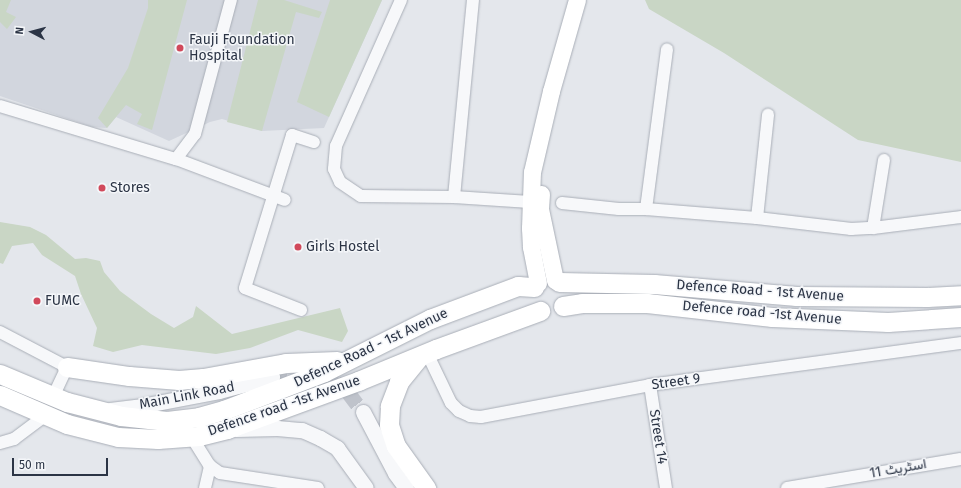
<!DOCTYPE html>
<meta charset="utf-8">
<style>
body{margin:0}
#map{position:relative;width:961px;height:488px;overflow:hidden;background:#e4e7ec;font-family:"Fira Sans",Vazirmatn,sans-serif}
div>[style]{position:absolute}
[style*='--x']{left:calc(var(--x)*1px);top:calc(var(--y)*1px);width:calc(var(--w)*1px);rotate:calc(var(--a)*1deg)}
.built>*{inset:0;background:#d2d6de}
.green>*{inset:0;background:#c9d6c5}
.tertiary-tunnel>*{height:15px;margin-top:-7.5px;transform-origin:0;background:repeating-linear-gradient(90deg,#bfc3cb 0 15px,transparent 0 23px)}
.roads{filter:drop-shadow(0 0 1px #a9aeb7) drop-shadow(0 0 1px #a9aeb7)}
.minor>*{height:12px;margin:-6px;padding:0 6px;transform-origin:6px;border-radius:6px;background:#f7f8fa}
.tertiary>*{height:15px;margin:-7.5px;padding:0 7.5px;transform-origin:7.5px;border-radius:7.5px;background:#f7f8fa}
.secondary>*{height:17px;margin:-8.5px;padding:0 8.5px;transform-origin:8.5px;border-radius:8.5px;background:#fff}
.primary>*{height:19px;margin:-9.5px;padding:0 9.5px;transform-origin:9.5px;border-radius:9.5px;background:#fff}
.dots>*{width:11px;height:11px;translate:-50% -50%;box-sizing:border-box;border:2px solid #f4f6f9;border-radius:50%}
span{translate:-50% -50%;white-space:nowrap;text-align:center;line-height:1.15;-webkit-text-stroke:3px #f4f6f9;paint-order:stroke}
.poi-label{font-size:14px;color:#2b3445}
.left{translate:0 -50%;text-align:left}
.street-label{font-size:14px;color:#2b3445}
.north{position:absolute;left:12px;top:12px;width:40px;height:40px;-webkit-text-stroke:3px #f4f6f9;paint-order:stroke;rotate:276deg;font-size:11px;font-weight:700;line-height:16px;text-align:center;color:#2b3445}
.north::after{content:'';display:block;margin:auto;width:14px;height:18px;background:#2b3445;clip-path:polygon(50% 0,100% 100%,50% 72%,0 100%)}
.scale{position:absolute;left:12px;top:458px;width:96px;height:18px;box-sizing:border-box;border:2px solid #2b3445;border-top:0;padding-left:5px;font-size:12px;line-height:14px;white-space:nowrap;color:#2b3445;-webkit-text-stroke:3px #f4f6f9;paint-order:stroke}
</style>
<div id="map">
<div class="built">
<i style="clip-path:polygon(0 0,382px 0,324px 128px,262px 131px,222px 119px,210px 122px,169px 141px,116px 117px,107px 128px,92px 127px,0 96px)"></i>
</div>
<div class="green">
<i style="clip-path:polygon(0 0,11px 0,6px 12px,16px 17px,7px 29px,0 22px)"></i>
<i style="clip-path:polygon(148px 0,187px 0,152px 130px,137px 124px,142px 114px,126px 105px,107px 128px,98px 118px,128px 68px,148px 8px)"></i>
<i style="clip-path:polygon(258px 0,284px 0,322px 12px,319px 18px,296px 12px,262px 131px,227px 122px)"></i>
<i style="clip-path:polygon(330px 0,382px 0,329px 117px,297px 102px)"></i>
<i style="clip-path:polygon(645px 0,961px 0,961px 162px,858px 140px,724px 53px,649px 9px)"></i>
<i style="clip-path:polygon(0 222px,30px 227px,46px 235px,75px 259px,86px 258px,100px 261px,104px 272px,120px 291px,151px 314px,174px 328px,193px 317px,196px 306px,232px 334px,340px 308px,348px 331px,342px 342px,298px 330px,250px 348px,216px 354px,142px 345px,113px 352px,93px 346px,97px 328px,81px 294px,75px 276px,42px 255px,33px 243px,12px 246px,3px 264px,0 263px)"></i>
</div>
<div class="tertiary-tunnel">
<i style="--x:272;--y:377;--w:38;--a:-6"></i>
<i style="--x:310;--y:373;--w:15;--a:16"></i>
<i style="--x:324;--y:377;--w:13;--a:23"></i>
<i style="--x:336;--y:382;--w:16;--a:40"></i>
<i style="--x:348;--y:392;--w:25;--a:53"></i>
</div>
<div class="roads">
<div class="minor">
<i style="--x:401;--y:0;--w:160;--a:114"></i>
<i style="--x:336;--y:146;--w:23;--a:95"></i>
<i style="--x:334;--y:169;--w:14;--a:65"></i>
<i style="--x:340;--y:182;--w:25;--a:34"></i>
<i style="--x:361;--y:196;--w:93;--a:0.6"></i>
<i style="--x:454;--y:197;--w:76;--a:3.8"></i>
<i style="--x:0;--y:106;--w:184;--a:16.8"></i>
<i style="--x:176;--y:159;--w:116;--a:20.6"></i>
<i style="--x:176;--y:159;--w:31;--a:-53"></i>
<i style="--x:195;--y:134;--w:139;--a:-75"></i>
<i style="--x:454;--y:197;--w:198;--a:-84.5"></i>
<i style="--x:562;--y:203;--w:57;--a:6"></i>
<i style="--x:619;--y:209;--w:27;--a:0"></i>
<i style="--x:646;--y:209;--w:111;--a:4.6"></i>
<i style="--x:757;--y:218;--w:95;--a:6.7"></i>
<i style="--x:851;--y:229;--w:22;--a:-3"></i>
<i style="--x:873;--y:228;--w:89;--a:-7.1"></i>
<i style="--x:646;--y:209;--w:161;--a:-82.5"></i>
<i style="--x:757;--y:218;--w:104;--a:-83.9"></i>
<i style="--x:873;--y:228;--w:69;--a:-80.8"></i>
<i style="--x:301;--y:310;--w:60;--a:-158.6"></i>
<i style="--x:245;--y:288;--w:160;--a:-72.9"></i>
<i style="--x:292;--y:135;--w:23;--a:18"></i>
<i style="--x:0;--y:332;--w:76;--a:27.6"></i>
<i style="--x:67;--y:367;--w:33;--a:115"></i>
<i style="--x:427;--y:353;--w:55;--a:64.4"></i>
<i style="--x:451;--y:403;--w:11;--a:45"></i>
<i style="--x:459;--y:411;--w:12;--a:24"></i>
<i style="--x:470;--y:416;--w:11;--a:5"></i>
<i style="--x:481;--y:417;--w:172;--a:-10.7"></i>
<i style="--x:650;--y:385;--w:314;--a:-7.7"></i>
<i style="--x:650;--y:385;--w:104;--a:81.2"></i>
<i style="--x:191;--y:436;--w:36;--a:58"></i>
<i style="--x:210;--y:466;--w:12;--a:35"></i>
<i style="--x:220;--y:473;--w:99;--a:8.7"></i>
<i style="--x:0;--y:443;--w:15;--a:-16"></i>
<i style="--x:14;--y:439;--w:40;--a:-37"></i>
<i style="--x:205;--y:488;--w:23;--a:-77"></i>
<i style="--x:787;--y:488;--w:176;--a:-9.5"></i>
</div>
<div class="tertiary">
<i style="--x:110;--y:410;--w:31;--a:-7"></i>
<i style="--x:141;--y:406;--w:79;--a:-10.9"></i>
<i style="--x:219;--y:391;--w:55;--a:-14.8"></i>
<i style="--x:363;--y:412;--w:69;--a:62.3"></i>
<i style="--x:395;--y:473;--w:19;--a:54"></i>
<i style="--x:236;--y:429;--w:41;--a:-1.4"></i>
<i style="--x:277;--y:428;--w:25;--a:5"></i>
<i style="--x:302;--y:430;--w:20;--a:24"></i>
<i style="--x:320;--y:438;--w:20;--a:30"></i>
<i style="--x:337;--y:448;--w:49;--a:54.1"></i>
</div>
<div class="secondary">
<i style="--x:541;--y:194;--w:15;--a:94"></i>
<i style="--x:540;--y:209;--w:73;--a:78.1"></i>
<i style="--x:538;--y:283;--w:37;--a:-101"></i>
<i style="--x:531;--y:247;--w:19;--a:-93"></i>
<i style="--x:530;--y:228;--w:56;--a:-88"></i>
<i style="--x:532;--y:172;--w:83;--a:-76.8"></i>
<i style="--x:551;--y:91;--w:95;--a:-74.1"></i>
</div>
<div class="primary">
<i style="--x:559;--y:282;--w:95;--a:1.2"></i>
<i style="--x:654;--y:284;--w:143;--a:4.8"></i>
<i style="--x:796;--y:296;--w:131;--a:0.4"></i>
<i style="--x:927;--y:297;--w:34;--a:-3"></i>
<i style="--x:563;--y:306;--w:19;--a:-9"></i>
<i style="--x:582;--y:303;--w:65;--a:0"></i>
<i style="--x:647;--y:303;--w:126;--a:6.4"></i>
<i style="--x:772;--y:317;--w:116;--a:2.5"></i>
<i style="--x:888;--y:322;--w:73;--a:-3.9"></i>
<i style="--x:419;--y:357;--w:32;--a:129"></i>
<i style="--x:399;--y:382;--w:26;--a:111"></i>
<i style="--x:390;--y:406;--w:19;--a:93"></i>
<i style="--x:389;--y:425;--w:22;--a:72"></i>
<i style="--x:396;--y:446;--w:52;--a:54.5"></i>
<i style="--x:67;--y:367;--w:63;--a:8.3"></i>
<i style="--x:129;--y:376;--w:50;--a:4.6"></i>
<i style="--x:179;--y:380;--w:24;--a:-5"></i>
<i style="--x:203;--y:378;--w:84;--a:-10.2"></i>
<i style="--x:286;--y:363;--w:51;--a:-2.2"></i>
<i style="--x:0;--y:374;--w:73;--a:22.7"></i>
<i style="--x:67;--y:402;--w:56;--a:14.5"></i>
<i style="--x:121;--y:416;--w:46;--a:6.2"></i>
<i style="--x:167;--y:421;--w:32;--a:-7"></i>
<i style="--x:199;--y:417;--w:26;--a:-16"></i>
<i style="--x:224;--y:410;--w:107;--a:-20.8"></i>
<i style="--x:324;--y:372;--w:119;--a:-26.6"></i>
<i style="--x:430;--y:319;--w:94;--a:-20.6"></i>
<i style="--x:518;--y:286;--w:16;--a:4"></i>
<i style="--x:0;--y:395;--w:73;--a:23.4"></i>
<i style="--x:67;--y:424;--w:53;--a:14.3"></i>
<i style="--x:118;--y:437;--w:40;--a:2.9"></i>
<i style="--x:158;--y:439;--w:41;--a:-4.2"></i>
<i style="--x:199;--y:436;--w:29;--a:-14"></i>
<i style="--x:227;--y:429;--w:140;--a:-20.1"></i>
<i style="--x:358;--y:381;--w:84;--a:-22.3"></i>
<i style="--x:436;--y:349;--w:111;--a:-20.1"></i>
</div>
</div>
<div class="dots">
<i style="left:180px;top:48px;background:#d1495b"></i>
<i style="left:102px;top:188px;background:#d1495b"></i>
<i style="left:298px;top:247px;background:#d1495b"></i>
<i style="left:37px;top:301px;background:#d1495b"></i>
</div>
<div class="poi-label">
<span class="left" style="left:189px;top:48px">Fauji Foundation<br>Hospital</span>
<span class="left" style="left:110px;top:188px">Stores</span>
<span class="left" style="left:306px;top:247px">Girls Hostel</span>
<span class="left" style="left:45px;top:301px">FUMC</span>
</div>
<div class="street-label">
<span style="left:760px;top:291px;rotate:4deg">Defence Road - 1st Avenue</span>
<span style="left:762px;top:313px;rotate:5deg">Defence road -1st Avenue</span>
<span style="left:371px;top:348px;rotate:-25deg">Defence Road - 1st Avenue</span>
<span style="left:676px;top:382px;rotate:-8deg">Street 9</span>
<span style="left:187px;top:396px;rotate:-11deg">Main Link Road</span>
<span style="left:284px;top:406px;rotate:-19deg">Defence road -1st Avenue</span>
<span style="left:658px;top:437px;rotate:81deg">Street 14</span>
<span style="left:898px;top:469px;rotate:-10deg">اسٹریٹ 11</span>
</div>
<div class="north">N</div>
<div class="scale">50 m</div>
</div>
